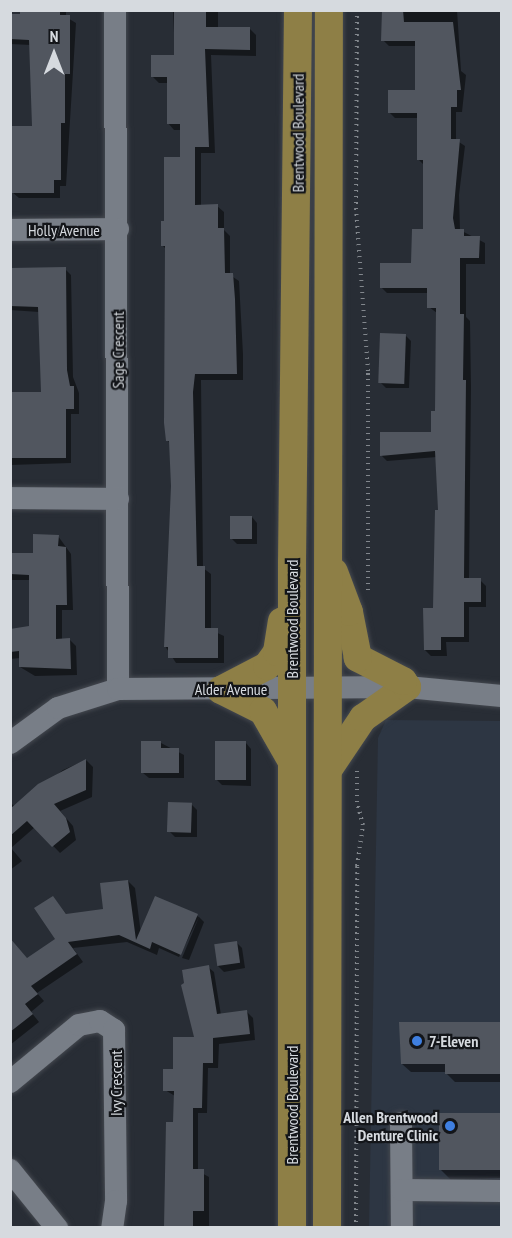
<!DOCTYPE html>
<style>
body{margin:0}
#map{position:relative;width:512px;height:1238px;overflow:hidden;background:#282d35;font-family:"PT Sans Narrow",sans-serif}
div>[style]{position:absolute}
[style*='--x']{left:calc(var(--x)*1px);top:calc(var(--y)*1px);width:calc(var(--w)*1px);rotate:calc(var(--a)*1deg)}
.built>*{inset:0;background:#2d3643}
.shadow>*{inset:0;background:#0007}
.building>*{inset:0;background:#51565f;transform-origin:0 0}
.path>*{height:4px;margin-top:-2px;transform-origin:0;background:repeating-linear-gradient(90deg,#82878d 0 1.5px,transparent 0 6px)}
.roads{filter:drop-shadow(0 0 2px #44484f) drop-shadow(0 0 2px #44484f)}
.minor>*{height:22px;margin:-11px;padding:0 11px;transform-origin:11px;border-radius:11px;background:#787e87}
.major>*{height:28px;margin:-14px;padding:0 14px;transform-origin:14px;border-radius:14px;background:#8e7f46}
.dots>*{width:16px;height:16px;translate:-50% -50%;box-sizing:border-box;border:3px solid #131519;border-radius:50%}
span{translate:-50% -50%;white-space:nowrap;text-align:center;line-height:1.15;-webkit-text-stroke:4.5px #131519;paint-order:stroke}
.street-label{font-size:16px;color:#d6dadf}
.poi-label{font-size:16px;color:#d6dadf;font-weight:700}
.left{translate:0 -50%;text-align:left}
.right{translate:-100% -50%;text-align:right}
.frame{position:absolute;inset:0;border:12px solid #d6dadf;pointer-events:none}
.north{position:absolute;left:24px;top:24px;width:60px;height:60px;-webkit-text-stroke:4px #131519;paint-order:stroke;rotate:0deg;font-size:16px;font-weight:700;line-height:24px;text-align:center;color:#d6dadf}
.north::after{content:'';display:block;margin:auto;width:21px;height:27px;background:#d6dadf;clip-path:polygon(50% 0,100% 100%,50% 72%,0 100%)}
</style>
<div id="map">
<div class="built">
<i style="clip-path:polygon(386px 720px,501px 721px,501px 1227px,369px 1228px,378px 738px)"></i>
</div>
<div class="shadow">
<i style="clip-path:polygon(22px 10px,66px 10px,66px 17px,76px 23px,66px 186px,60px 186px,60px 198px,19px 198px,12px 192px,34px 127px,31px 45px,10px 44px,10px 15px,22px 15px)"></i>
<i style="clip-path:polygon(173px 10px,218px 10px,218px 29px,250px 29px,256px 35px,256px 56px,211px 55px,215px 153px,201px 153px,201px 206px,217px 206px,224px 212px,224px 230px,230px 236px,230px 275px,239px 281px,243px 354px,243px 380px,201px 380px,203px 568px,211px 574px,211px 630px,224px 636px,224px 663px,176px 663px,165px 646px,172px 486px,171px 444px,167px 440px,166px 249px,162px 245px,181px 158px,181px 130px,174px 130px,168px 123px,168px 83px,159px 83px,153px 77px,175px 56px)"></i>
<i style="clip-path:polygon(383px 10px,457px 10px,461px 71px,466px 75px,462px 112px,456px 112px,456px 140px,465px 146px,459px 195px,460px 230px,485px 243px,485px 264px,466px 264px,466px 317px,470px 321px,471px 387px,469px 580px,480px 580px,486px 586px,486px 607px,469px 607px,469px 642px,446px 642px,447px 656px,431px 656px,425px 650px,434px 609px,440px 511px,437px 457px,387px 461px,381px 455px,433px 433px,437px 413px,437px 313px,429px 307px,429px 293px,387px 293px,381px 287px,413px 264px,424px 231px,425px 166px,419px 160px,419px 118px,395px 118px,389px 112px,416px 91px,417px 46px,389px 46px,383px 40px)"></i>
<i style="clip-path:polygon(65px 269px,71px 275px,73px 377px,79px 393px,79px 414px,71px 414px,71px 463px,10px 465px,10px 393px,43px 393px,39px 312px,10px 310px,10px 270px)"></i>
<i style="clip-path:polygon(405px 335px,411px 341px,409px 388px,386px 388px,381px 383px)"></i>
<i style="clip-path:polygon(252px 517px,257px 523px,257px 544px,237px 544px,231px 538px)"></i>
<i style="clip-path:polygon(58px 536px,71px 554px,73px 610px,62px 610px,62px 640px,70px 640px,76px 646px,77px 675px,35px 676px,20px 667px,20px 658px,10px 659px,10px 630px,31px 628px,31px 580px,10px 580px,10px 555px,34px 555px)"></i>
<i style="clip-path:polygon(161px 743px,184px 755px,184px 778px,149px 778px,143px 773px)"></i>
<i style="clip-path:polygon(246px 743px,251px 749px,251px 786px,222px 785px,217px 780px)"></i>
<i style="clip-path:polygon(86px 760px,93px 767px,92px 797px,60px 811px,73px 826px,76px 840px,60px 853px,35px 827px,11px 848px,22px 861px,10px 870px,10px 802px,15px 807px,63px 770px)"></i>
<i style="clip-path:polygon(191px 804px,197px 810px,197px 837px,175px 837px,170px 832px)"></i>
<i style="clip-path:polygon(128px 881px,135px 888px,141px 934px,156px 898px,199px 917px,179px 957px,159px 948px,157px 955px,127px 942px,73px 948px,83px 962px,37px 993px,44px 1001px,31px 1012px,39px 1022px,10px 1045px,10px 938px,28px 960px,57px 939px,53px 897px,67px 915px,105px 910px)"></i>
<i style="clip-path:polygon(199px 917px,204px 922px,189px 960px,182px 958px)"></i>
<i style="clip-path:polygon(236px 942px,242px 948px,245px 968px,224px 972px,218px 966px)"></i>
<i style="clip-path:polygon(208px 967px,214px 972px,221px 1015px,247px 1012px,253px 1018px,255px 1040px,219px 1044px,218px 1068px,208px 1068px,207px 1113px,198px 1113px,198px 1171px,209px 1177px,209px 1228px,165px 1228px,167px 1124px,175px 1124px,175px 1096px,165px 1090px,196px 1039px)"></i>
<i style="clip-path:polygon(401px 1023px,502px 1023px,502px 1082px,455px 1082px,445px 1072px,411px 1072px,402px 1064px)"></i>
<i style="clip-path:polygon(441px 1115px,502px 1115px,502px 1178px,451px 1180px,440px 1169px)"></i>
</div>
<div class="building">
<i style="clip-path:polygon(20px 10px,60px 10px,60px 15px,70px 15px,70px 74px,65px 74px,65px 123px,61px 123px,61px 180px,54px 180px,54px 193px,11px 193px,10px 126px,32px 126px,29px 40px,10px 39px,10px 14px,20px 14px)"></i>
<i style="clip-path:polygon(174px 10px,206px 10px,206px 27px,250px 27px,250px 50px,205px 49px,209px 147px,195px 147px,195px 205px,218px 204px,218px 228px,224px 228px,225px 273px,233px 273px,235px 299px,237px 374px,195px 374px,193px 392px,197px 566px,205px 566px,205px 628px,218px 628px,218px 658px,168px 658px,168px 647px,164px 647px,171px 486px,169px 441px,166px 441px,164px 423px,165px 246px,161px 246px,161px 221px,164px 221px,164px 157px,180px 157px,180px 124px,167px 124px,167px 77px,151px 77px,151px 55px,174px 55px)"></i>
<i style="clip-path:polygon(382px 10px,403px 10px,404px 22px,453px 22px,461px 90px,457px 90px,457px 107px,451px 107px,451px 139px,460px 139px,453px 218px,455px 229px,464px 229px,464px 236px,480px 236px,479px 258px,460px 258px,460px 314px,464px 314px,463px 380px,466px 380px,464px 578px,481px 578px,481px 602px,464px 602px,464px 637px,441px 637px,441px 650px,424px 650px,423px 608px,433px 608px,435px 510px,438px 510px,435px 451px,380px 456px,380px 432px,431px 432px,431px 411px,435px 411px,436px 308px,427px 308px,427px 288px,380px 288px,380px 263px,411px 263px,412px 229px,423px 229px,423px 160px,417px 160px,417px 113px,388px 113px,388px 90px,415px 90px,415px 41px,381px 41px)"></i>
<i style="clip-path:polygon(66px 267px,67px 370px,70px 386px,74px 386px,74px 409px,66px 409px,66px 458px,10px 458px,10px 392px,41px 392px,38px 307px,10px 306px,10px 268px)"></i>
<i style="left:380px;top:333px;width:26px;height:50px;rotate:2deg"></i>
<i style="left:230px;top:516px;width:22px;height:23px"></i>
<i style="clip-path:polygon(33px 534px,59px 535px,58px 546px,66px 547px,67px 605px,56px 605px,56px 639px,70px 638px,71px 669px,19px 667px,19px 651px,10px 652px,10px 629px,29px 626px,29px 575px,10px 574px,10px 553px,33px 553px)"></i>
<i style="clip-path:polygon(141px 741px,161px 741px,161px 748px,179px 748px,179px 773px,141px 773px)"></i>
<i style="left:215px;top:741px;width:31px;height:39px"></i>
<i style="clip-path:polygon(86px 759px,86px 790px,54px 804px,66px 818px,70px 832px,52px 847px,27px 821px,10px 836px,10px 809px,38px 784px)"></i>
<i style="left:168px;top:802px;width:24px;height:30px;rotate:2deg"></i>
<i style="clip-path:polygon(128px 880px,136px 940px,155px 896px,198px 914px,181px 955px,152px 942px,150px 949px,119px 935px,68px 942px,77px 954px,31px 986px,38px 994px,25px 1004px,33px 1014px,10px 1032px,10px 938px,27px 958px,55px 939px,34px 908px,53px 896px,66px 914px,103px 909px,100px 883px)"></i>
<i style="left:237px;top:941px;width:22px;height:23px;rotate:82deg"></i>
<i style="clip-path:polygon(209px 965px,217px 1014px,247px 1010px,250px 1034px,213px 1038px,213px 1063px,203px 1063px,202px 1108px,193px 1108px,193px 1169px,204px 1169px,204px 1211px,193px 1211px,193px 1227px,164px 1227px,166px 1122px,173px 1122px,174px 1091px,163px 1091px,163px 1069px,173px 1069px,173px 1037px,194px 1037px,181px 985px,184px 983px,182px 970px)"></i>
<i style="clip-path:polygon(399px 1022px,501px 1022px,501px 1074px,445px 1074px,445px 1064px,401px 1064px)"></i>
<i style="left:439px;top:1113px;width:62px;height:57px"></i>
</div>
<div class="path">
<i style="--x:357;--y:10;--w:198;--a:90.3"></i>
<i style="--x:356;--y:208;--w:165;--a:85.8"></i>
<i style="--x:368;--y:373;--w:218;--a:90"></i>
<i style="--x:356;--y:1228;--w:362;--a:-89.8"></i>
<i style="--x:357;--y:866;--w:41;--a:-81.7"></i>
<i style="--x:363;--y:825;--w:24;--a:-105"></i>
<i style="--x:357;--y:802;--w:31;--a:-90"></i>
</div>
<div class="roads">
<div class="minor">
<i style="--x:115;--y:10;--w:679;--a:89.75"></i>
<i style="--x:10;--y:230;--w:108;--a:-0.5"></i>
<i style="--x:10;--y:498;--w:108;--a:0.5"></i>
<i style="--x:10;--y:743;--w:59;--a:-36.1"></i>
<i style="--x:58;--y:708;--w:63;--a:-17.6"></i>
<i style="--x:118;--y:689;--w:289;--a:-0.4"></i>
<i style="--x:407;--y:687;--w:95;--a:5.4"></i>
<i style="--x:10;--y:1082;--w:89;--a:-39.6"></i>
<i style="--x:79;--y:1025;--w:21;--a:-11"></i>
<i style="--x:100;--y:1021;--w:17;--a:33"></i>
<i style="--x:114;--y:1030;--w:171;--a:89.3"></i>
<i style="--x:116;--y:1201;--w:27;--a:98"></i>
<i style="--x:401;--y:1123;--w:105;--a:89.5"></i>
<i style="--x:10;--y:1170;--w:75;--a:51"></i>
<i style="--x:402;--y:1190;--w:100;--a:0.6"></i>
</div>
<div class="major">
<i style="--x:221;--y:690;--w:52;--a:-27.6"></i>
<i style="--x:267;--y:666;--w:17;--a:-54"></i>
<i style="--x:277;--y:652;--w:31;--a:-81"></i>
<i style="--x:221;--y:690;--w:47;--a:26.6"></i>
<i style="--x:263;--y:711;--w:56;--a:60.3"></i>
<i style="--x:328;--y:770;--w:63;--a:-56.1"></i>
<i style="--x:363;--y:718;--w:54;--a:-35.2"></i>
<i style="--x:407;--y:687;--w:7;--a:-124"></i>
<i style="--x:403;--y:681;--w:51;--a:-152.9"></i>
<i style="--x:358;--y:658;--w:47;--a:-101.1"></i>
<i style="--x:349;--y:612;--w:43;--a:-110.6"></i>
<i style="--x:292;--y:1228;--w:665;--a:-90"></i>
<i style="--x:292;--y:563;--w:553;--a:-89.38"></i>
<i style="--x:327;--y:1228;--w:1218;--a:-89.91"></i>
</div>
</div>
<div class="dots">
<i style="left:417px;top:1041px;background:#3f7fe0"></i>
<i style="left:450px;top:1126px;background:#3f7fe0"></i>
</div>
<div class="street-label">
<span style="left:298px;top:133px;rotate:-90deg">Brentwood Boulevard</span>
<span style="left:64px;top:230px">Holly Avenue</span>
<span style="left:118px;top:350px;rotate:-90deg">Sage Crescent</span>
<span style="left:292px;top:619px;rotate:-90deg">Brentwood Boulevard</span>
<span style="left:231px;top:689px">Alder Avenue</span>
<span style="left:116px;top:1083px;rotate:-90deg">Ivy Crescent</span>
<span style="left:292px;top:1105px;rotate:-90deg">Brentwood Boulevard</span>
</div>
<div class="poi-label">
<span class="left" style="left:429px;top:1041px">7-Eleven</span>
<span class="right" style="left:438px;top:1126px">Allen Brentwood<br>Denture Clinic</span>
</div>
<div class="frame"></div>
<div class="north">N</div>
</div>
